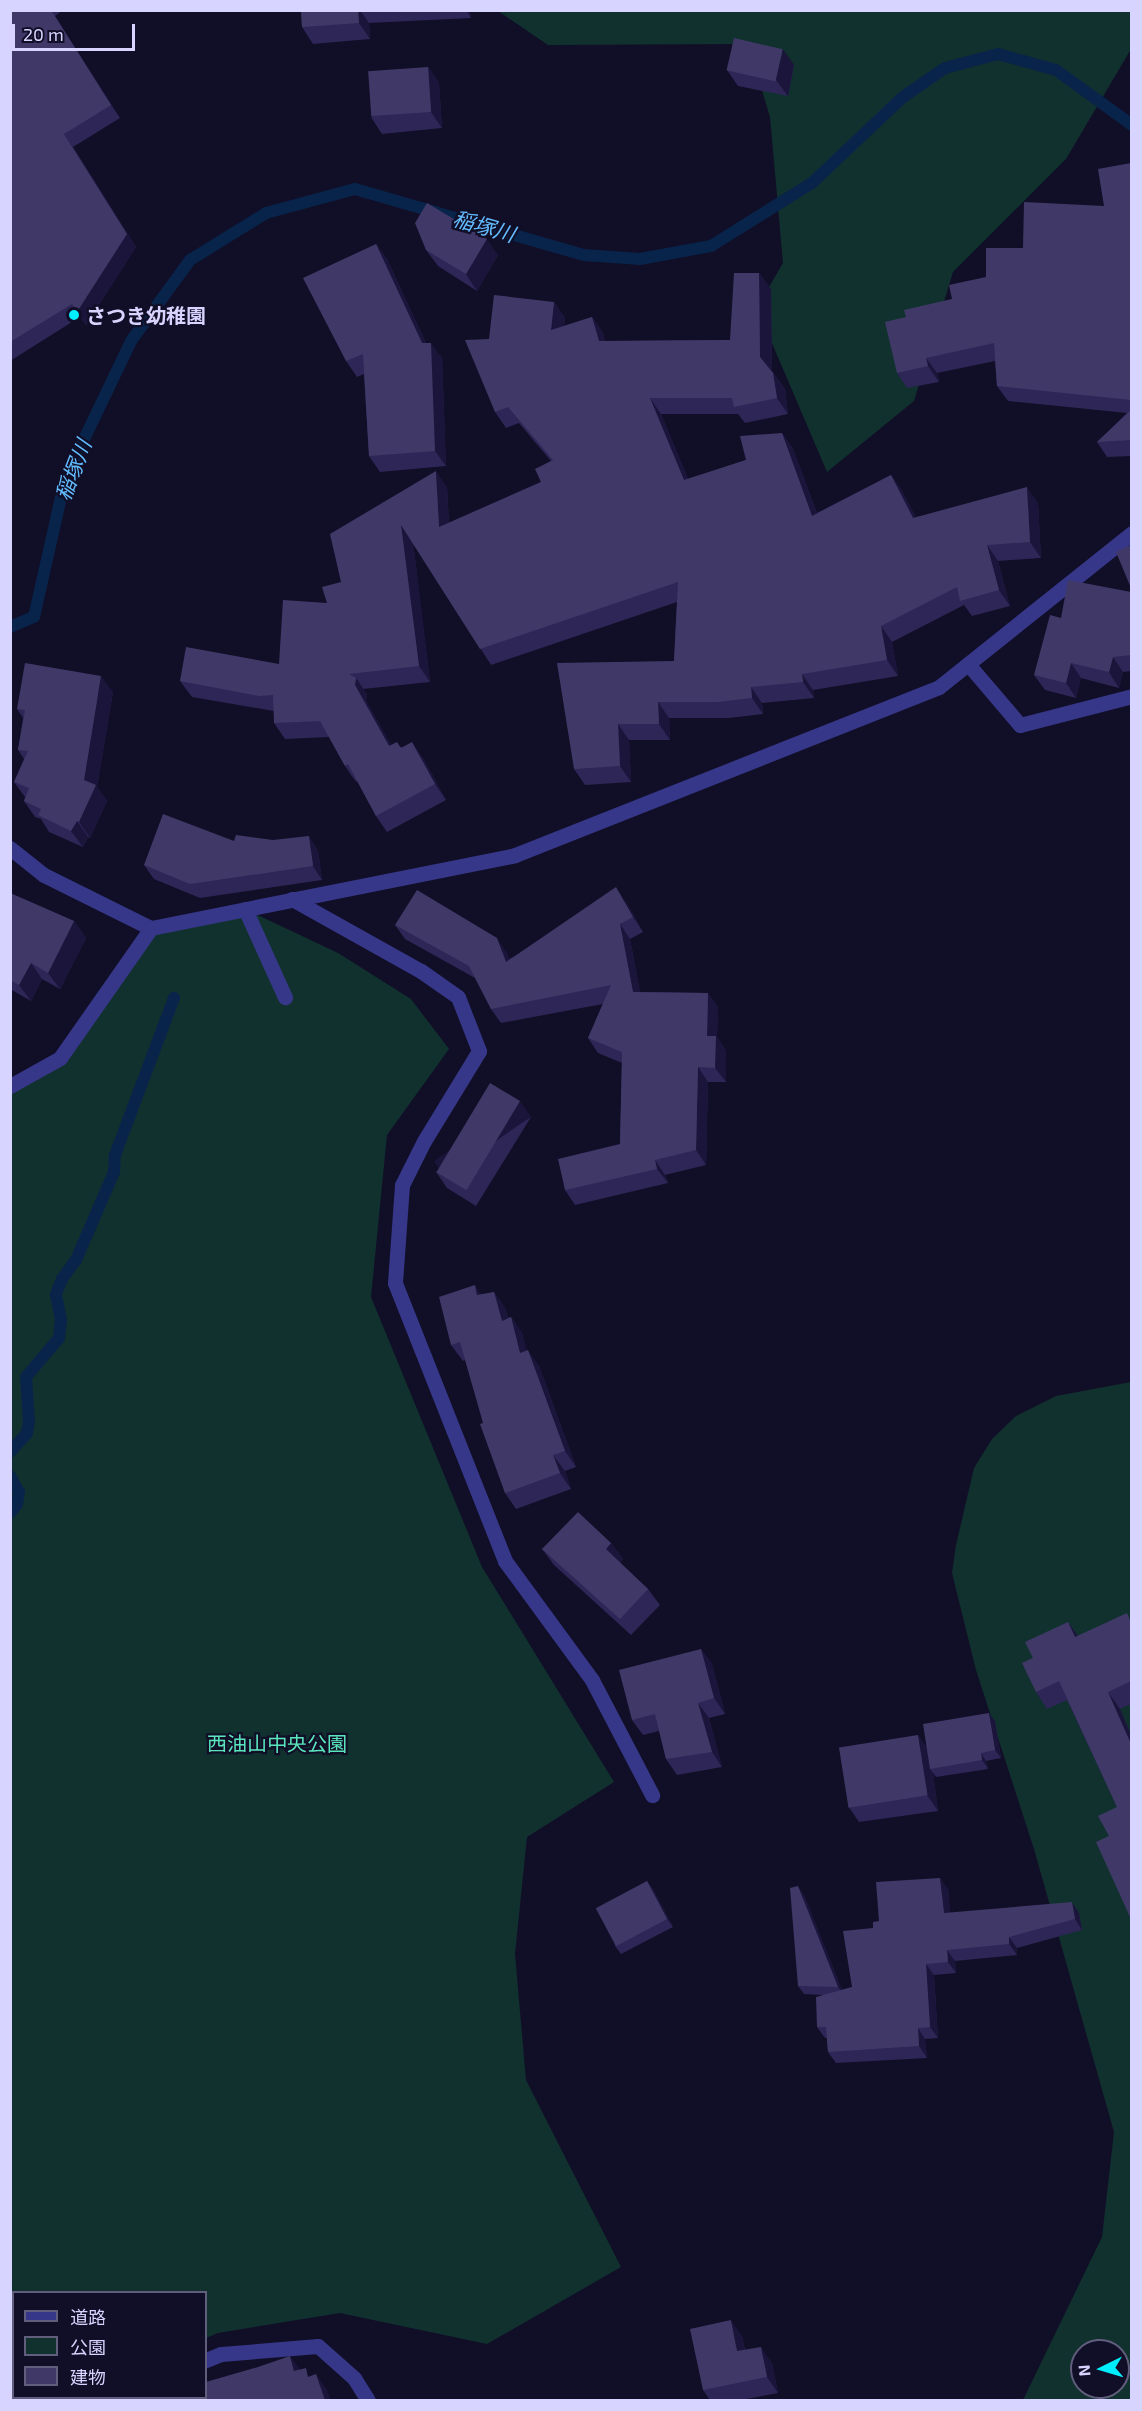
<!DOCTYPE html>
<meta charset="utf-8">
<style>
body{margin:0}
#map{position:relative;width:1142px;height:2411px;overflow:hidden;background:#110e27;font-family:"Exo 2","Noto Sans JP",sans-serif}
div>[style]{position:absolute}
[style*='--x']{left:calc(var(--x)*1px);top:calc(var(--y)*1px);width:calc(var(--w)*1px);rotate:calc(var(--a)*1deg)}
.green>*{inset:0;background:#11312f}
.stream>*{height:12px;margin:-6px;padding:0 6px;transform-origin:6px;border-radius:6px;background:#09244a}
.lane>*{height:15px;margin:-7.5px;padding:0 7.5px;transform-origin:7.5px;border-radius:7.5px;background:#363788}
.street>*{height:15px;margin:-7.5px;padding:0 7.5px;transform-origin:7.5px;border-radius:7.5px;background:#363788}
.wall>*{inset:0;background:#2e2656}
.shaded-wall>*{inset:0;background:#1b153b;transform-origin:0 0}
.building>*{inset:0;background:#403968;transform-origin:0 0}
.dots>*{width:16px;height:16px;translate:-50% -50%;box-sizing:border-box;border:3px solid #110e27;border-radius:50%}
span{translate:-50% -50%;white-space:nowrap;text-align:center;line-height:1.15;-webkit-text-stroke:4.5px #110e27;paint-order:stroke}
.poi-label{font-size:20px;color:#d7d4ff;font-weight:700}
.left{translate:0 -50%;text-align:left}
.park-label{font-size:20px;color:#59e6bd}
.water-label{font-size:21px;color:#62bcff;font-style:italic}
.frame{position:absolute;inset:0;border:12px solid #d7d4ff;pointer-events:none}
.legend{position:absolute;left:12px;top:2291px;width:195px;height:108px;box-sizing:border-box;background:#110e27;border:2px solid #605d7d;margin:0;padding:8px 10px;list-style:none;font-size:18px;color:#d7d4ff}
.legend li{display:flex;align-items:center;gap:12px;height:30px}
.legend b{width:30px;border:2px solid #605d7d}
.north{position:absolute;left:1070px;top:2339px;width:60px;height:60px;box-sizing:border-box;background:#110e27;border:2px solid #605d7d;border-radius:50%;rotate:265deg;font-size:16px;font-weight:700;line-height:24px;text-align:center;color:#d7d4ff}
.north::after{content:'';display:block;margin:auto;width:21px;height:27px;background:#00efff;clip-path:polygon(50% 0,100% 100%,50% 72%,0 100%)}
.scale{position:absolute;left:12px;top:24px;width:123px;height:27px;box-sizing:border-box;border:3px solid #d7d4ff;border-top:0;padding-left:8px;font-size:18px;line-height:21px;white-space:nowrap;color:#d7d4ff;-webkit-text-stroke:4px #110e27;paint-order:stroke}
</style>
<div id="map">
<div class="green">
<i style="clip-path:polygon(498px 11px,1131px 11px,1131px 49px,1066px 159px,953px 272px,914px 401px,827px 472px,757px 308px,783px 263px,770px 117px,748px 44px,548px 45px)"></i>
<i style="clip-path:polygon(245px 909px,338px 953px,411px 999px,449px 1049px,387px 1135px,371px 1297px,482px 1567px,614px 1782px,527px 1837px,515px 1954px,526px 2080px,621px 2267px,487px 2344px,340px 2313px,218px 2333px,206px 2338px,206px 2292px,14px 2292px,14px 2398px,47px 2398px,39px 2400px,11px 2400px,10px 1086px,60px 1058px,151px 928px)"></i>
<i style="clip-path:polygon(evenodd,1131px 1382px,1131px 2400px,1023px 2400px,1102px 2237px,1114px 2132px,1034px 1849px,976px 1670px,952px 1573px,956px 1545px,974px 1468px,992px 1439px,1016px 1416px,1056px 1396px,1131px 1382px,1082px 2351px,1118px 2351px,1118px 2387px,1082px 2387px,1082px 2351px)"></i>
</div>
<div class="stream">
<i style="--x:10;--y:627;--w:26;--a:-23"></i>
<i style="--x:34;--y:617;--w:141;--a:-77.3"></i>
<i style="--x:65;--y:479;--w:153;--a:-64.4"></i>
<i style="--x:131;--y:341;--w:100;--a:-53.9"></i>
<i style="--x:190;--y:260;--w:89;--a:-31.7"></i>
<i style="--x:266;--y:213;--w:92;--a:-15.1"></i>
<i style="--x:355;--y:189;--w:238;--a:16.1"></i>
<i style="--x:584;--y:255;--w:56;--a:4.1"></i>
<i style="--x:640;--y:259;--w:72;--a:-10.4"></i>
<i style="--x:711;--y:246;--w:119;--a:-32"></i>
<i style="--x:812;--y:183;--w:125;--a:-43.4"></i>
<i style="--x:903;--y:97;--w:51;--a:-34.6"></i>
<i style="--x:945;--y:68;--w:55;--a:-14.8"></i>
<i style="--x:998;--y:54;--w:60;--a:15.4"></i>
<i style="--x:1056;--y:70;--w:94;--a:35.9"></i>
<i style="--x:10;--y:1452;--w:25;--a:-48"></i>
<i style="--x:27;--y:1433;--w:11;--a:-80"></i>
<i style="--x:29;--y:1422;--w:45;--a:-93.8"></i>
<i style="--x:26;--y:1377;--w:51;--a:-49.8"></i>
<i style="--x:59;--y:1338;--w:18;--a:-84"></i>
<i style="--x:61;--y:1320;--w:26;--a:-101"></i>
<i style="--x:56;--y:1294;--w:16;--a:-68"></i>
<i style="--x:62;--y:1279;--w:24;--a:-54"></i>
<i style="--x:76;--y:1260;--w:96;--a:-66.6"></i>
<i style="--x:114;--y:1172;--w:17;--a:-87"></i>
<i style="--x:115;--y:1155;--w:168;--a:-69.4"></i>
<i style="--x:10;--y:1476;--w:18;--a:61"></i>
<i style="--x:19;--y:1492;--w:12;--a:99"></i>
<i style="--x:17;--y:1504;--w:11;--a:128"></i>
</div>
<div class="lane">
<i style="--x:968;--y:664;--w:80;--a:49.6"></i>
<i style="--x:1020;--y:725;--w:116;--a:-14.5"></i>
<i style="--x:245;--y:909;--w:97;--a:65.6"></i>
</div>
<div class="street">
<i style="--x:10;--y:848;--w:43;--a:38.5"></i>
<i style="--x:44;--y:875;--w:119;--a:26.4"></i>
<i style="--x:151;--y:928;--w:371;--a:-11.3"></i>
<i style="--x:515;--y:855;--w:456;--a:-21.6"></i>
<i style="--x:939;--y:687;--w:247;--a:-38.6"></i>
<i style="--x:292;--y:899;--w:148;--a:29.2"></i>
<i style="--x:421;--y:971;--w:45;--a:35.1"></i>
<i style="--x:458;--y:997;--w:58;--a:68.7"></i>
<i style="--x:479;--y:1051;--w:105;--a:121.4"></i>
<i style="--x:424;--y:1141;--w:49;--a:116.6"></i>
<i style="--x:402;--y:1185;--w:98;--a:94.1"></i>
<i style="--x:395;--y:1283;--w:299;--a:68.4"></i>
<i style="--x:505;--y:1561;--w:147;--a:53.8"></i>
<i style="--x:592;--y:1680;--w:130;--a:62.4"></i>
<i style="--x:10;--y:1086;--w:57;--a:-29.2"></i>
<i style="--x:60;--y:1058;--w:159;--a:-55"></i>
<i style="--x:206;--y:2360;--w:16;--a:-22"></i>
<i style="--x:221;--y:2354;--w:97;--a:-4.7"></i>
<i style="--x:318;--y:2346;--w:48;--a:41.6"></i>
<i style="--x:354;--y:2378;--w:26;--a:58"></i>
<i style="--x:99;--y:2400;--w:8;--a:-14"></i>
</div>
<div class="wall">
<i style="clip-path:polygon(10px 10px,63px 10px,55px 16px,120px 118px,73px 147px,136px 247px,86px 325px,80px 317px,10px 361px)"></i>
<i style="clip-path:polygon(301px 10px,481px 10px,481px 11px,470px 12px,471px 18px,369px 23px,370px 39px,313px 44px,302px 27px)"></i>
<i style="clip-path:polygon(794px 65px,788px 96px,738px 86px,727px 70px)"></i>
<i style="clip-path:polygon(428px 67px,439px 83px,442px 128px,382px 134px,371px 117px)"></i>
<i style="clip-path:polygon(1131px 163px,1131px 456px,1107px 457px,1097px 442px,1127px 413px,1008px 401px,997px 386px,995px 361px,937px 373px,939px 382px,907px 388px,897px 373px,906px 317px,952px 299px,986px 277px,1023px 248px,1104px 206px)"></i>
<i style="clip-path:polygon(376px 244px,387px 259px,426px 343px,442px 358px,446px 466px,380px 472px,369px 456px,364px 374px,357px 377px,346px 361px)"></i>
<i style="clip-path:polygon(426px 250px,498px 255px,477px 291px,438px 266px)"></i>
<i style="clip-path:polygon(759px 273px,771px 289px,772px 371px,785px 389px,788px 414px,745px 423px,738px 414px,661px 414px,688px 479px,746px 460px,782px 433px,793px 449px,817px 513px,891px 475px,902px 491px,916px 518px,1038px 503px,1041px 558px,998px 561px,1010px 606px,972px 616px,964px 605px,892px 642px,898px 676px,813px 690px,814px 698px,762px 703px,763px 714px,729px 718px,669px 718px,670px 740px,629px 740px,631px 782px,585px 785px,574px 769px,674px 661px,677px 602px,491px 665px,413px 543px,430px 682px,363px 689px,367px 694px,366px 701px,391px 745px,401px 747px,423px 758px,446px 800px,387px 832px,376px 816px,357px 781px,356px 782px,345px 766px,329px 737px,285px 739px,274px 723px,274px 711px,192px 697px,180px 681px,279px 664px,327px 603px,341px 582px,447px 487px,449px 523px,541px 482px,551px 461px,519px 423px,506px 428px,495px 412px,489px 339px,554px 302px,565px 318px,564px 326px,592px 317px,603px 333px,605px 341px,730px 340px)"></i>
<i style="clip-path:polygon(1131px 592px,1131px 671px,1123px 672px,1119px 688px,1081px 678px,1076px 698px,1045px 690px,1034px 675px,1061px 618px)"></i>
<i style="clip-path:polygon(113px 692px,97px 787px,107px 801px,90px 838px,88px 837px,83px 847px,49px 832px,41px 819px,35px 817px,24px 801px,25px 797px,14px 782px,24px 759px,18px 750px,23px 718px,17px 709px)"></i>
<i style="clip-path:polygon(234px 841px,318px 850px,322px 880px,200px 898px,154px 879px,144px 865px)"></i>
<i style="clip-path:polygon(10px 893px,74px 921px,86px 938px,60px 989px,42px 979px,31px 1001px,10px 989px)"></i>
<i style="clip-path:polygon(626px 902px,643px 932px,630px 939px,640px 992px,708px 993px,718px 1008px,717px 1037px,726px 1051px,726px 1082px,708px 1082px,706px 1165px,665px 1175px,668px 1183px,575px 1205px,565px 1190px,620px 1144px,622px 1063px,598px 1053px,588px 1038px,603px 1004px,501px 1023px,491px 1009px,475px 978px,405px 939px,395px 925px,507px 953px,509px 959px)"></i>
<i style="clip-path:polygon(531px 1117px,476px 1206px,447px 1188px,436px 1172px)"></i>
<i style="clip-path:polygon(494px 1292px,505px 1308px,508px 1318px,511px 1317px,522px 1333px,526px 1350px,539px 1366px,576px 1467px,565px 1471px,571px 1489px,516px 1509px,505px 1493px,465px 1360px,463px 1361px,451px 1345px,481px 1295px)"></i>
<i style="clip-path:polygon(611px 1543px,623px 1559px,620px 1563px,648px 1589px,660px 1605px,631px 1635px,554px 1565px,542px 1549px)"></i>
<i style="clip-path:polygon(1131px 1620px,1131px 1704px,1120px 1709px,1131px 1735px,1131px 1920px,1130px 1917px,1109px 1836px,1117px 1807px,1067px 1700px,1047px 1709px,1036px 1692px,1033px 1658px,1068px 1622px,1078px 1636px)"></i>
<i style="clip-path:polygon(701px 1649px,712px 1664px,725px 1714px,709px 1718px,722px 1767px,677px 1775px,666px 1759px,659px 1731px,643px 1735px,632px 1720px)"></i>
<i style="clip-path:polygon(995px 1721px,1001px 1758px,986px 1761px,988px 1769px,936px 1777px,933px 1773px,938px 1811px,859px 1822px,848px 1806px,927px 1747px)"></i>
<i style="clip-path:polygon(647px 1881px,653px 1889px,673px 1927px,621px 1954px,615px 1946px)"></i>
<i style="clip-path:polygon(948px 1889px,950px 1913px,1079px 1913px,1082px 1930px,1017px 1948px,1017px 1955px,955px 1961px,956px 1973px,934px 1975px,938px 2038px,925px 2039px,927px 2058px,836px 2063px,828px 2052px,827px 2038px,825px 2038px,817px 2027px,823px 1995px,804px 1994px,798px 1986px,804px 1895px,842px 1990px,852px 1987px,873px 1928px,879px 1921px)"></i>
<i style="clip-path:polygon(742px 2336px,745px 2350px,772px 2363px,778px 2393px,741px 2400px,710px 2400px,703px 2390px)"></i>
</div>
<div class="shaded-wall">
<i style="clip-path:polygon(51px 10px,120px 118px,111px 105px)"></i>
<i style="clip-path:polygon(358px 10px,360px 10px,369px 23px,370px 39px,359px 23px)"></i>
<i style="clip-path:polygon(466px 10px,470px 10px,471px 18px)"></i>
<i style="clip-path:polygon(783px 49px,794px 65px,788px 96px,776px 80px)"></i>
<i style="clip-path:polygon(428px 67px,439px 83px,442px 128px,431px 112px)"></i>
<i style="clip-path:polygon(64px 134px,136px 247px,86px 325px,77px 312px)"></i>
<i style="clip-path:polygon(487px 239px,498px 255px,477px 291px,466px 274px)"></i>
<i style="clip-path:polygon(376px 244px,387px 259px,431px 354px,431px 343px,442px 358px,446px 466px,435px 451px,422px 343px)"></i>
<i style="clip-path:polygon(759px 273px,771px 289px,772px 373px,760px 357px)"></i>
<i style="clip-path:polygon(554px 302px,565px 318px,562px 346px,551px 330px)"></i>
<i style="clip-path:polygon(592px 317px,603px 333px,610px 357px,599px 341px)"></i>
<i style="clip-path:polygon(926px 358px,937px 373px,939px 382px,928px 366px)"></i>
<i style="clip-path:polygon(773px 373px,785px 389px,788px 414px,777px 398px)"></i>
<i style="clip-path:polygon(650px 398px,661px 414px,695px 496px,684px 480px)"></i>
<i style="clip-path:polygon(782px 433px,793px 449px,824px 532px,812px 516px)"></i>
<i style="clip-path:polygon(436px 471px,447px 487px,450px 543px,439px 527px)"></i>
<i style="clip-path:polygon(891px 475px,902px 491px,924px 534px,913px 518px)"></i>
<i style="clip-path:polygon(1027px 487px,1038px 503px,1041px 558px,1030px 542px)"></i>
<i style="clip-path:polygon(401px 525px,413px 541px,430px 682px,419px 666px)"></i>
<i style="clip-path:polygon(987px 545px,998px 561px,1010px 606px,999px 590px)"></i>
<i style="clip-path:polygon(881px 626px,892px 642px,898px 676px,887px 660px)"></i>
<i style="clip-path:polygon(1113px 657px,1123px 672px,1119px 688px,1109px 672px)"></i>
<i style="clip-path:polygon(1071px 663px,1081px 678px,1076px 698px,1066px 683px)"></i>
<i style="clip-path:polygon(802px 674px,813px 690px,814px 698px,803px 682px)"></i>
<i style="clip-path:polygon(101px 676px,113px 692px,97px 787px,107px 801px,90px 838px,79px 822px,84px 780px)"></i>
<i style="clip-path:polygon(356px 678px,367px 694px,366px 701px,401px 762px,389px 746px,355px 685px)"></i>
<i style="clip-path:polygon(751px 687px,762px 703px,763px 714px,752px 698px)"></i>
<i style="clip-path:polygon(658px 702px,669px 718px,670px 740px,659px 724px)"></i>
<i style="clip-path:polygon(618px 724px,629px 740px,631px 782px,620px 766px)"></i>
<i style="clip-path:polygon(412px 742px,423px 758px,446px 800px,435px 784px)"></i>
<i style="clip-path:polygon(77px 821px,88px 837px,83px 847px,71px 831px)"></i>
<i style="clip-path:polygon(309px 836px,318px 850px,322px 880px,313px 866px)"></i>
<i style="clip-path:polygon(616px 887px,626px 902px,643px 932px,633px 917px)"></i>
<i style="clip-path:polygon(74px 921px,86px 938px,60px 989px,48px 973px)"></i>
<i style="clip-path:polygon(620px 924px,630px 939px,643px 1007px,633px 992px)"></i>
<i style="clip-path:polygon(497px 938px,507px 953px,516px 976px,506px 962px)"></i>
<i style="clip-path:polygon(31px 963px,42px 979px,31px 1001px,19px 985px)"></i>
<i style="clip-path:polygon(708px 993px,718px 1008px,717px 1037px,726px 1051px,726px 1082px,715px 1068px,707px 1036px)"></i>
<i style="clip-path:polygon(698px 1067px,708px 1082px,706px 1165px,696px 1150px)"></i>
<i style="left:520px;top:1101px;width:19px;height:105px;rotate:55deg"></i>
<i style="clip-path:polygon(655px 1160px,665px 1175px,668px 1183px,657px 1169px)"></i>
<i style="clip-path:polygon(475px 1285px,486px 1302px,477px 1295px)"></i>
<i style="clip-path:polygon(494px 1292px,505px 1308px,513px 1337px,502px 1321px)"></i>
<i style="clip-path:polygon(511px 1317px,522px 1333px,531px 1369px,520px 1353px)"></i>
<i style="clip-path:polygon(528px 1350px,539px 1366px,576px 1467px,565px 1451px)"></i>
<i style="clip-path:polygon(553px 1455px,565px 1471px,571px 1489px,560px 1473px)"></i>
<i style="clip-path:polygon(611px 1543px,623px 1559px,617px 1566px,606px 1549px)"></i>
<i style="clip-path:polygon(1068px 1622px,1080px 1639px,1075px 1637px)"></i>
<i style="clip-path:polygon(701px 1649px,712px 1664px,725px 1714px,714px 1698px)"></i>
<i style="clip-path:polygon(1108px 1692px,1120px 1709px,1131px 1735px,1131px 1744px)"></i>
<i style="clip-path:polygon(698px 1703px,709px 1718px,722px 1767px,712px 1752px)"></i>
<i style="clip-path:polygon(989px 1713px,995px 1721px,1001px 1758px,995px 1750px)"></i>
<i style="clip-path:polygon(918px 1735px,930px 1751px,930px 1769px,933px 1773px,938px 1811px,927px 1795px)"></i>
<i style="clip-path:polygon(981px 1753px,986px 1761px,988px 1769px,982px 1760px)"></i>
<i style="clip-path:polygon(940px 1878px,948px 1889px,951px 1925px,944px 1913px)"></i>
<i style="clip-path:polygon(647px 1881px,653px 1889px,673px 1927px,667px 1919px)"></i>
<i style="clip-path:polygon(798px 1886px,804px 1895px,844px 1995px,838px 1987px)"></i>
<i style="clip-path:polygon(1072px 1902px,1079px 1913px,1082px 1930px,1075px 1919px)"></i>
<i style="clip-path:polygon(1009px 1937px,1017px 1948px,1017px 1955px,1009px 1944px)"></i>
<i style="clip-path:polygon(947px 1950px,955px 1961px,956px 1973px,948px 1962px)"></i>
<i style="clip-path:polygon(926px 1964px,934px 1975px,938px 2038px,930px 2027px)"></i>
<i style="clip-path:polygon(918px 2028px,925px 2039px,927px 2058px,919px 2046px)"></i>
<i style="clip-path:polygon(731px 2320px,742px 2336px,748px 2368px,737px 2351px)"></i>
<i style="clip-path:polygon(761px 2347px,772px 2363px,778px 2393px,767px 2377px)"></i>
<i style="clip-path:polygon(290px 2356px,301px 2371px,294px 2371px)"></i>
<i style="clip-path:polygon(316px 2374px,327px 2390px,331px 2400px,325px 2400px)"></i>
</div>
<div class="building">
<i style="clip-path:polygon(10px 10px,51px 10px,111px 105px,64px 134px,127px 234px,77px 312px,72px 304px,10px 342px)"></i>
<i style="clip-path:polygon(301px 10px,358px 10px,359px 23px,302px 27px)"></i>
<i style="left:734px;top:38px;width:50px;height:33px;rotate:13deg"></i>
<i style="left:428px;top:67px;width:45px;height:60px;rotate:86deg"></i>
<i style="clip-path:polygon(1131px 163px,1131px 400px,997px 386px,994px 343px,926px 358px,928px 366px,897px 373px,885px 322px,906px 317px,904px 310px,952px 299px,949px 285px,986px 277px,986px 248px,1023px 248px,1024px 202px,1104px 206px,1098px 169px)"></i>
<i style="clip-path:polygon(427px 203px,487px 239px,466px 274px,426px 250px,415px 223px)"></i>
<i style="clip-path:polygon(376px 244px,422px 343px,431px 343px,435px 451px,369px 456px,363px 354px,346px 361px,303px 278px)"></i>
<i style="clip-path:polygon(734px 273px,759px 273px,760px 357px,773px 373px,777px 398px,734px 407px,732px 398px,650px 398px,684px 480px,746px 460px,740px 436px,782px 433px,812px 516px,891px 475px,913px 518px,1027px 487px,1030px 542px,987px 545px,999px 590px,960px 601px,957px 587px,881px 626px,887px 660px,802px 674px,803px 682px,751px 687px,752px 698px,718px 702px,658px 702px,659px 724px,618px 724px,620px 766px,574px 769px,557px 663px,674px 661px,678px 582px,480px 649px,401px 525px,419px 666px,349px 674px,356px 678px,355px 685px,389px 746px,397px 742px,401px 748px,412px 742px,435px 784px,376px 816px,348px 764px,345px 766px,320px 721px,274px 723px,273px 695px,259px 696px,180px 681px,186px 647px,279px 664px,283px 600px,327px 603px,322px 587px,341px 582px,330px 534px,436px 471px,439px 527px,541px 482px,535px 469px,553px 460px,508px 407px,495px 412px,465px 340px,489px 339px,494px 295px,554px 302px,551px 330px,592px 317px,599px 341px,730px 340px)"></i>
<i style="clip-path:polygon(1131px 410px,1131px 440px,1097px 442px)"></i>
<i style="clip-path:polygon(1131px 545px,1131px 588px,1116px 552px)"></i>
<i style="clip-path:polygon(1068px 580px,1131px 592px,1131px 655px,1113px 657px,1109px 672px,1071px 663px,1066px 683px,1034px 675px,1050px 615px,1061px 618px)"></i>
<i style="clip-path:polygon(25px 663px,101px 676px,84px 780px,96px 785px,79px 822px,77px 821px,71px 831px,38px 815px,41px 809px,24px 801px,29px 788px,14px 782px,28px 751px,18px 750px,25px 710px,17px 709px)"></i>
<i style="clip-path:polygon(163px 814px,234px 841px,236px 835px,273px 840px,309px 836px,313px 866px,190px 884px,144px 865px)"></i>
<i style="clip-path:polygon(616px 887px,633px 917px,620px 924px,633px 992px,708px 993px,707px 1036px,716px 1036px,715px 1068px,698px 1067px,696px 1150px,655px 1160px,657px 1169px,565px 1190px,558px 1159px,620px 1144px,622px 1052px,588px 1038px,611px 985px,491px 1009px,469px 966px,395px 925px,417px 890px,497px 938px,506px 962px)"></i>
<i style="clip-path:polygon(10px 893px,74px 921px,48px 973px,31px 963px,19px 985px,10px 980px)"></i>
<i style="left:490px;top:1083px;width:35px;height:104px;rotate:31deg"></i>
<i style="clip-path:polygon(475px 1285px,477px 1295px,494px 1292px,502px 1321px,511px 1317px,520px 1353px,528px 1350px,565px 1451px,553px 1455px,560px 1473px,505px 1493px,480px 1424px,483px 1423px,460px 1342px,451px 1345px,439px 1297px)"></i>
<i style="clip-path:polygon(578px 1512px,611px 1543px,606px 1549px,648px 1589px,620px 1619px,542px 1549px)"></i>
<i style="clip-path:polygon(1127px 1613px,1131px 1623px,1131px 1681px,1108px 1692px,1131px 1744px,1131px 1916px,1130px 1917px,1096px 1842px,1109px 1836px,1098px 1816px,1117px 1807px,1059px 1681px,1036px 1692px,1022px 1663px,1033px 1658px,1025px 1642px,1068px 1622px,1075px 1637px)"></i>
<i style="clip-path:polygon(701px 1649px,714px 1698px,698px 1703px,712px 1752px,666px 1759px,655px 1714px,632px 1720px,619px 1670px)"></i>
<i style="clip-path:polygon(989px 1713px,995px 1750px,981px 1753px,982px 1760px,930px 1769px,923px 1724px)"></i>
<i style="left:918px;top:1735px;width:61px;height:80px;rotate:81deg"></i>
<i style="clip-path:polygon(940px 1878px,944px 1913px,1072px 1902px,1075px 1919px,1009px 1937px,1009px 1944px,947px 1950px,948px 1962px,926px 1964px,930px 2027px,918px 2028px,919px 2046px,828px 2052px,826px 2027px,817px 2027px,816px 1997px,852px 1987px,843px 1931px,873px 1928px,873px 1922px,879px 1921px,876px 1882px)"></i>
<i style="left:647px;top:1881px;width:43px;height:58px;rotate:62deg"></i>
<i style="clip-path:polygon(798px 1886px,838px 1987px,798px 1986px,790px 1888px)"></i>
<i style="clip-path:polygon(731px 2320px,737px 2351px,761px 2347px,767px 2377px,703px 2390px,690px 2329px)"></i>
<i style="clip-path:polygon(290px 2356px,294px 2371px,306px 2368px,308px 2377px,316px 2374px,325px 2400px,164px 2400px,163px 2397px,206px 2397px,206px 2382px,258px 2367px)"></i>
</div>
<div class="dots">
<i style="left:74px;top:315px;background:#00efff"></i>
</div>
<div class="poi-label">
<span class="left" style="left:86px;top:315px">さつき幼稚園</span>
</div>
<div class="park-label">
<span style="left:277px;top:1743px">西油山中央公園</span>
</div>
<div class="water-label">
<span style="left:484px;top:226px;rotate:16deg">稲塚川</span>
<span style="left:73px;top:470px;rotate:-69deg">稲塚川</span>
</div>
<div class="frame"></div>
<ul class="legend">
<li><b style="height:8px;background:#363788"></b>道路</li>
<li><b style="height:16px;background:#11312f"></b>公園</li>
<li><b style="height:16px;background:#403968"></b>建物</li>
</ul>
<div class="north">N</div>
<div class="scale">20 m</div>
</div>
